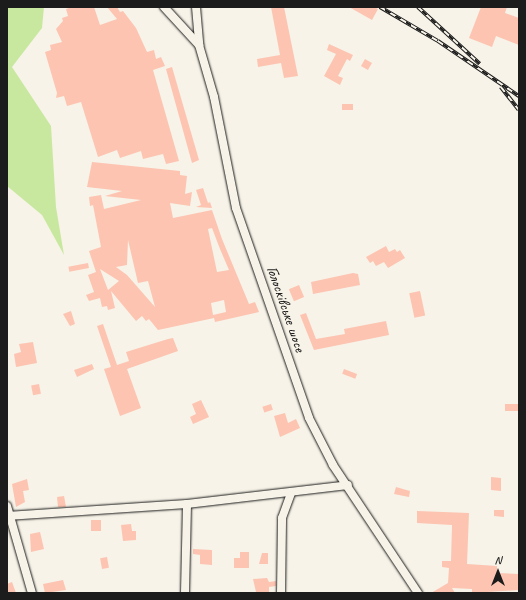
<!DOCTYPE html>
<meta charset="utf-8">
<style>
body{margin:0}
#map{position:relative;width:526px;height:600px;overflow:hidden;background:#f7f3e8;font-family:Caveat,sans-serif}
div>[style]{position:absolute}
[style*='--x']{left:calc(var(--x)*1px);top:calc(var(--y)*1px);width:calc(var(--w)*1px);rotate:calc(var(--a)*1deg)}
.green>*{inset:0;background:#c9e89f}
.building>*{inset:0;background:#fdc4b1;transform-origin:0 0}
.roads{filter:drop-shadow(0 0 1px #1c1c1c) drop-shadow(0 0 1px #1c1c1c)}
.minor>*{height:8px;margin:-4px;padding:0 4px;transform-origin:4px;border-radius:4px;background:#f7f3e8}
.rail>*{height:3.5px;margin-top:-1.75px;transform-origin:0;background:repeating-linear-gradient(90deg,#f7f3e8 0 6px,#1c1c1c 0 12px);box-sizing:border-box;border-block:1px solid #1c1c1c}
span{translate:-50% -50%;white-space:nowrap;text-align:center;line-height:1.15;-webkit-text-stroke:3.5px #f7f3e8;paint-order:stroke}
.street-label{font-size:16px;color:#1c1c1c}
.frame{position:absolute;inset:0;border:8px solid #1c1c1c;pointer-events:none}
.north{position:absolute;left:478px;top:552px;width:40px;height:40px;-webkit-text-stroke:3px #f7f3e8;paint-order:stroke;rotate:0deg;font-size:11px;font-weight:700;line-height:16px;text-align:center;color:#1c1c1c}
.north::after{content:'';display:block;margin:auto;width:14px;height:18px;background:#1c1c1c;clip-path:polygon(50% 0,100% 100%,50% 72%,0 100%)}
</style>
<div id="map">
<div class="green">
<i style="clip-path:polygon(7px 7px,44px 7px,42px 28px,12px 67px,51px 126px,56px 207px,64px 255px,42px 215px,7px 186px)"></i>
</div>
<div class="building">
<i style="clip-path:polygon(72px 7px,94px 7px,100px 25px,117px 19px,107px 7px,117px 7px,120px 12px,123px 11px,136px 28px,147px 52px,154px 50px,156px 59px,161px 57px,165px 66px,153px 70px,179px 161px,166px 164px,163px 154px,143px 159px,141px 151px,120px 158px,117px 150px,98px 157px,81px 102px,67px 106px,64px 96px,56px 98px,57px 93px,45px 52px,51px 50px,50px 45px,62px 42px,56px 29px,63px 21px,62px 18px,68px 16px,66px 9px)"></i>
<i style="clip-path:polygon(271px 7px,284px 7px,298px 76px,284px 78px,281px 63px,258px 67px,257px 59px,280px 55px)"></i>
<i style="clip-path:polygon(349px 7px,374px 7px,378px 9px,372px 20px)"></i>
<i style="clip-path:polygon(481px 7px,507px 7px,505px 13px,519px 18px,519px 45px,496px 36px,492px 47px,469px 38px)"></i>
<i style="clip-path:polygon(329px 44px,353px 55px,350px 61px,347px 59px,338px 76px,343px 78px,340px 85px,324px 76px,336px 54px,327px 50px)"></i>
<i style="left:365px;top:59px;width:8px;height:8px;rotate:30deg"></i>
<i style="clip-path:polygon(172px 67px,199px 160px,192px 163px,166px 69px)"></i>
<i style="left:342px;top:104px;width:11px;height:6px"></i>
<i style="clip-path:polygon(evenodd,92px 162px,180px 171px,180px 175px,187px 176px,185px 194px,192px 192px,190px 206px,170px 203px,173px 218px,212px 210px,222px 239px,249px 304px,255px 302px,259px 312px,215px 322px,214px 318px,158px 330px,149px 319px,146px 321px,142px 316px,136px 321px,111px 291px,115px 308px,108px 310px,107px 306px,102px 307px,100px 298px,89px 301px,86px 295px,94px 292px,88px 275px,96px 272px,89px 251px,101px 247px,93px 205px,90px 206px,89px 197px,101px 195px,104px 209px,141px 200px,105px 196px,122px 191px,87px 187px,92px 162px,212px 228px,220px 249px,229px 270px,217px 272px,208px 229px,212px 228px,92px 162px,128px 240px,138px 283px,148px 281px,155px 307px,127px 275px,116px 267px,127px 265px,128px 240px,92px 162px,100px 269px,119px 281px,108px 290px,100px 269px,92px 162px,224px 300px,226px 312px,213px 315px,211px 303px,224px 300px)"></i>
<i style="clip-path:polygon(203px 188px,208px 203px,210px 202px,212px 208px,196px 207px,201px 205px,196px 190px)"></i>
<i style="clip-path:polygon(386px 246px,389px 252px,395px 249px,397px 252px,400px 250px,405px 258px,388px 268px,384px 262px,376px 266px,373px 261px,370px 263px,366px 257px)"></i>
<i style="left:88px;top:263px;width:5px;height:20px;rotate:79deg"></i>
<i style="clip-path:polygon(353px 273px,358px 274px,360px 285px,313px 294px,311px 282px)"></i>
<i style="left:299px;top:285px;width:13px;height:11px;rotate:67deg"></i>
<i style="left:420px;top:291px;width:25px;height:11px;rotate:78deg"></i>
<i style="clip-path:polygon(71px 311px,75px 324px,70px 326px,63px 314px)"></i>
<i style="clip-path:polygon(306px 313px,316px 339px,345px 334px,344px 329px,386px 321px,389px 335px,314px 350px,300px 315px)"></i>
<i style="clip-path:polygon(103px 324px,117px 365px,129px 361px,126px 352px,168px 339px,173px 338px,178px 351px,127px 369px,141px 408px,120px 416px,104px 369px,111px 367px,97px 326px)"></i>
<i style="clip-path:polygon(33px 342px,37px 363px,16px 367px,14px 354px,21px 352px,19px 344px)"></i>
<i style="clip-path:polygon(92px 364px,94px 369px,77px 377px,74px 370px)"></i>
<i style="left:344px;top:369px;width:14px;height:5px;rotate:21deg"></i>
<i style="left:39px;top:384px;width:10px;height:8px;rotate:79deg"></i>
<i style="clip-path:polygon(201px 400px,209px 417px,193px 424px,190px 417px,196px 414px,192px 404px)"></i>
<i style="left:271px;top:404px;width:6px;height:9px;rotate:72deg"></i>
<i style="left:505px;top:404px;width:14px;height:7px"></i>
<i style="clip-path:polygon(285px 413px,288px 423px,296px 419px,300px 428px,280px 437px,274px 416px)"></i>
<i style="clip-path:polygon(491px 477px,501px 478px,501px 491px,491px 490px)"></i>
<i style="clip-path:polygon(27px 479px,29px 490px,23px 491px,25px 502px,16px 507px,12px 484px)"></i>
<i style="clip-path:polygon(396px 487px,410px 491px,409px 497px,394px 494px)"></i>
<i style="clip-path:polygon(64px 496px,66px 507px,58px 507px,57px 497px)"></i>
<i style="clip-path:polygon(494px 510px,504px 510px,504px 517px,494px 516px)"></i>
<i style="clip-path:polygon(417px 511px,469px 513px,467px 564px,497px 566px,497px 573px,519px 574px,519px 590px,472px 593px,472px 589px,452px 588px,455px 593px,431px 593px,448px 583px,449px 568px,442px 567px,442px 561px,451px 561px,452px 525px,417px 523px)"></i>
<i style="left:91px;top:520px;width:10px;height:11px"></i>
<i style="clip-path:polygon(131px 524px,132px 531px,136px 531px,136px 540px,123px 541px,121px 525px)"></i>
<i style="clip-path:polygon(40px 532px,44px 549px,31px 552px,30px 534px)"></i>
<i style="clip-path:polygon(193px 549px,212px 550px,212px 565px,200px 564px,200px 555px,193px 554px)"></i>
<i style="clip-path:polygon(240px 552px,249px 552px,249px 568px,234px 568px,234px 558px,240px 558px)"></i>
<i style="clip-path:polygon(262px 553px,268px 553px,268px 564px,259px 564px)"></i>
<i style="left:107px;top:557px;width:11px;height:7px;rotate:80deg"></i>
<i style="clip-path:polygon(267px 578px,269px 582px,276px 581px,276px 586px,269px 587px,269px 592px,256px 592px,253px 579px)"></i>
<i style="clip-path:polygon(63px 580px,66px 590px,45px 593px,43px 584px)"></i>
<i style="clip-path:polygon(12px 582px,16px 593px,7px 593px,7px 584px)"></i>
</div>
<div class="roads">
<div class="minor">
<i style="--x:164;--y:7;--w:52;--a:47.4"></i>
<i style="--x:196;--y:7;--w:38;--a:85"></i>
<i style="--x:199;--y:45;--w:54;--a:73.9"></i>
<i style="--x:214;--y:97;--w:113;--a:78.8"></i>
<i style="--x:236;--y:208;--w:222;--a:70.8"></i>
<i style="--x:309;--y:418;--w:53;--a:62.9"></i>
<i style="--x:333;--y:465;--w:154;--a:56.4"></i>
<i style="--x:7;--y:506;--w:91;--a:74"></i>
<i style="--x:7;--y:516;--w:180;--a:-3.8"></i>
<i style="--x:187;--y:504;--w:162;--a:-6.7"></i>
<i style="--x:185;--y:593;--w:89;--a:-88.7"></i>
<i style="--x:281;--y:593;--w:75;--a:-89.2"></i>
<i style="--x:282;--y:518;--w:27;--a:-70"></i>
</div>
</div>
<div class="rail">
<i style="--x:380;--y:7;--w:67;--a:30.4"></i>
<i style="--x:438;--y:41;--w:98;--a:34.2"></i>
<i style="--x:418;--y:7;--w:84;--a:42.6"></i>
<i style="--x:501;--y:87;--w:29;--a:52"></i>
</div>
<div class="street-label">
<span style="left:286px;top:309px;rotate:71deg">Голосківське шосе</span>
</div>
<div class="frame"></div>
<div class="north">N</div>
</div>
